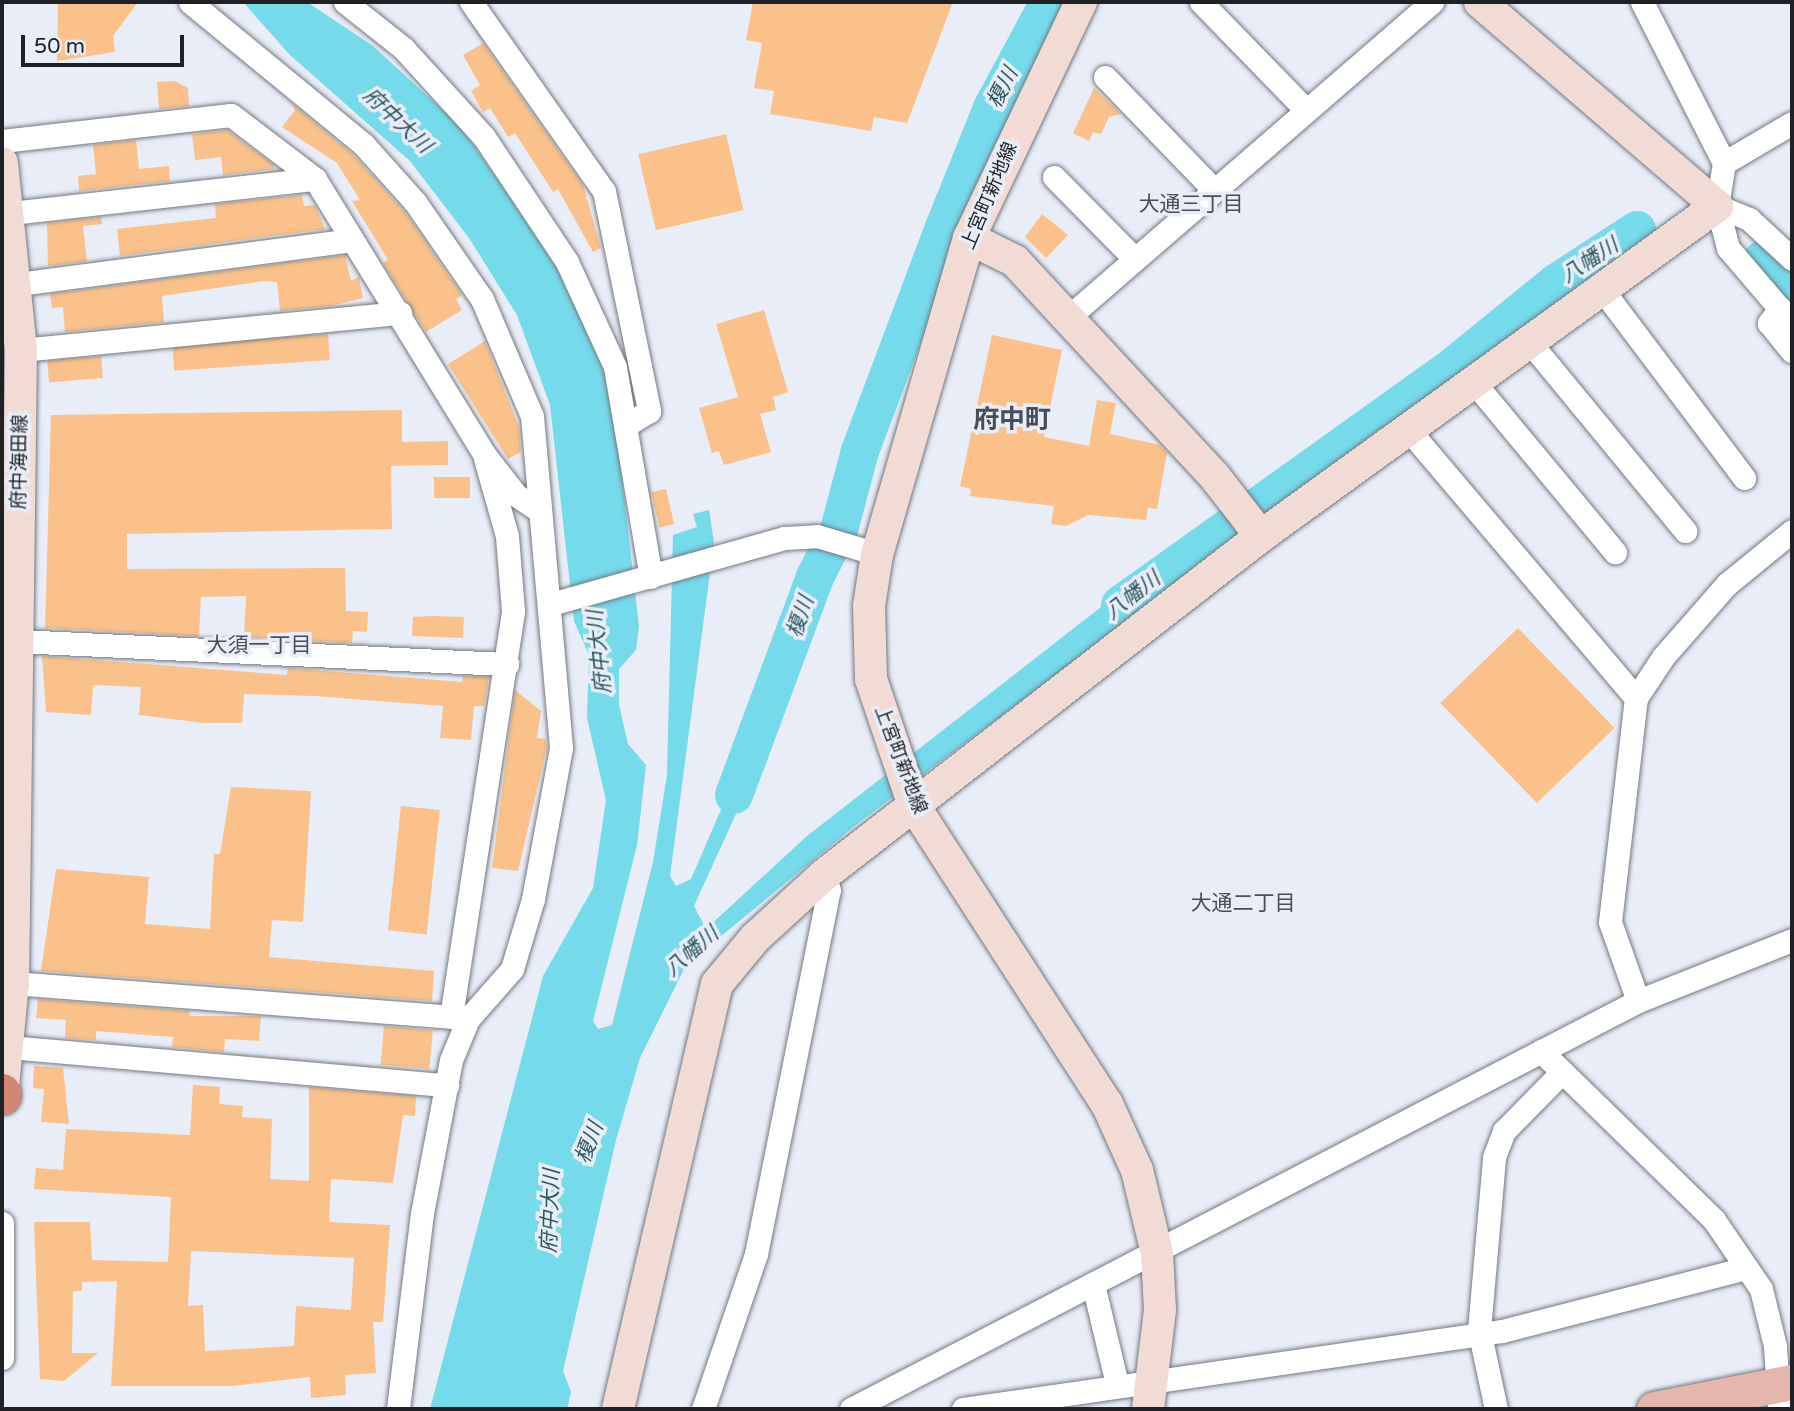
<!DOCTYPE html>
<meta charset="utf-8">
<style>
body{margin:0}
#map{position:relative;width:1794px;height:1411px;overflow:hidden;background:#e8edf7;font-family:"Varela Round","Noto Sans JP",sans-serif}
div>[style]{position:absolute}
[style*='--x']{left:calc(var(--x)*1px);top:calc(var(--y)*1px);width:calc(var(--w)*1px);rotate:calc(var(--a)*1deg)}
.water>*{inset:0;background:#75daea}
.river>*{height:38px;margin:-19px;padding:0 19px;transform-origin:19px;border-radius:19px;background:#75daea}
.building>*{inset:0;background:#fac28a;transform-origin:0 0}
.roads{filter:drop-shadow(0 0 2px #737881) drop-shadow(0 0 2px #737881)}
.street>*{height:23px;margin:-11.5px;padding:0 11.5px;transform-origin:11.5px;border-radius:11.5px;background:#fff}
.secondary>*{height:32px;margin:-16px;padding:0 16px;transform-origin:16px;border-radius:16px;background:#f2dbd5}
.primary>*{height:35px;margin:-17.5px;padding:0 17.5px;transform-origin:17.5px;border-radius:17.5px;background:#e5b6ab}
.highway>*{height:38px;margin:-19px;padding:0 19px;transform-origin:19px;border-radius:19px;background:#d38673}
span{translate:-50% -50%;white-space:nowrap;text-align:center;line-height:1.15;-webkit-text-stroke:7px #e8edf7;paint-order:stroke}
.street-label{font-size:19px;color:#1f2125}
.water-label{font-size:21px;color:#2b585f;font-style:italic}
.neighbourhood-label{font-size:21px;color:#494d56}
.district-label{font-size:26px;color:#494d56;font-weight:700}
.frame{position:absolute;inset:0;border:4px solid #1f2125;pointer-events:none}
.scale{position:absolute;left:21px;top:35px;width:163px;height:32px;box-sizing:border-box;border:4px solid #1f2125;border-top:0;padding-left:9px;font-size:21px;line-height:24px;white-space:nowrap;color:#1f2125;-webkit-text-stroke:5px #e8edf7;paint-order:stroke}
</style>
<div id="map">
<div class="water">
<i style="clip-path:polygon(243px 2px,307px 2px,373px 46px,460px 126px,572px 285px,610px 373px,639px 626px,636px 650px,619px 669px,619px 705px,628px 744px,646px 765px,637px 845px,593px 1021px,598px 1029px,612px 1025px,653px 862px,667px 775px,673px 535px,697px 527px,693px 514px,709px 510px,714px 542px,670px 876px,676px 886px,691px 879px,749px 745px,766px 748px,694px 906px,706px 929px,807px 836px,1155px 565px,1172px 588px,857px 824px,686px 965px,640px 1058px,616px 1140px,563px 1371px,571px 1392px,567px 1409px,430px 1409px,543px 976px,593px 888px,606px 800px,587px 718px,589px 655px,574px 621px,550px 405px,517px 315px,469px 238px,410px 161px,290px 55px)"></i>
</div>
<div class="river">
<i style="--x:1763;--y:259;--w:40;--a:44"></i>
<i style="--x:1120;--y:605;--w:412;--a:-35.6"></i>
<i style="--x:1455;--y:365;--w:130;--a:-39.1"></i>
<i style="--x:1556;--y:283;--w:97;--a:-33.2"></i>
<i style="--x:734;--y:795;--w:233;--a:-69.6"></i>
<i style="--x:815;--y:577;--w:53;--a:-62.9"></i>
<i style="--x:839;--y:530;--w:82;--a:-75.1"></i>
<i style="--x:860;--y:451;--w:236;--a:-69.4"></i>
<i style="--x:943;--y:230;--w:131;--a:-68.1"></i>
<i style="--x:992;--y:108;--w:120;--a:-61.7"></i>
</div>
<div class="building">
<i style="clip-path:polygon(58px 2px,138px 2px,113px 36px,115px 52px,57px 61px)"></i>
<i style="clip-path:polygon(753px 2px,953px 2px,907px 123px,874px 117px,871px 131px,770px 114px,774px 91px,754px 88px,762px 43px,746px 40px)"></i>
<i style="clip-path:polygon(483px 43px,583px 185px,601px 248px,593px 252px,558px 189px,553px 192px,515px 133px,508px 137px,490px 108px,483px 112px,471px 91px,480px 85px,463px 55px)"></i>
<i style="clip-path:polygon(175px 81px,188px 88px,189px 106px,159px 109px,157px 82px)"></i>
<i style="clip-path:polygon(1094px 88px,1121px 114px,1109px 117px,1101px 134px,1093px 132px,1089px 141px,1073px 133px)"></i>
<i style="clip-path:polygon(290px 102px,353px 154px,406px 213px,462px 295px,456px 299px,462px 310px,426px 332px,383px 263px,388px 260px,352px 201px,360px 200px,337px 163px,282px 127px,295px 110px)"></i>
<i style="clip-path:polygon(227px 130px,274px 165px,274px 169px,223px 175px,221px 157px,195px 160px,192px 134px)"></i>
<i style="left:726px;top:134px;width:78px;height:90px;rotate:77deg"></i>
<i style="clip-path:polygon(136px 140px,139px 169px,169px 166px,170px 181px,79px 191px,78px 176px,96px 174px,93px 145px)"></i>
<i style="clip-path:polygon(302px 195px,304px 206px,315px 205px,325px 229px,120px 256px,117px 229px,216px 218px,215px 204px)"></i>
<i style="clip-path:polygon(1042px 214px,1068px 235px,1046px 258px,1025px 237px)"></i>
<i style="clip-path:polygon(101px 217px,102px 224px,83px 226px,87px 261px,48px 266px,47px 223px)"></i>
<i style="clip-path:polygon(345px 255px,351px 281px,359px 277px,363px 298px,331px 306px,280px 311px,277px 282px,264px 281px,162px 296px,164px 322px,65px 332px,63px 307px,52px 308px,50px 294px)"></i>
<i style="clip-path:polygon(764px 310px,788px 392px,773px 397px,776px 410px,760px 414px,771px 452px,724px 465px,719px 451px,712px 453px,699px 408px,738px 397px,716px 324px)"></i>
<i style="left:328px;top:334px;width:26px;height:156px;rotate:86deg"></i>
<i style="clip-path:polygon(992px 335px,1062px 350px,1044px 437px,1089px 446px,1097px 400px,1116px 403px,1110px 434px,1160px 445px,1167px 453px,1157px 509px,1148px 508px,1146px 520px,1088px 515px,1066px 526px,1051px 524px,1054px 506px,970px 496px,971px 489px,960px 486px)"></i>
<i style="clip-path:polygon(485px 341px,519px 427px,521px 452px,508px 459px,448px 364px)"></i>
<i style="left:101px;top:356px;width:22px;height:54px;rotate:85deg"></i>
<i style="clip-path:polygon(402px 410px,402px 442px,448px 441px,448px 465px,391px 466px,392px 529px,127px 534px,127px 569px,345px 568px,346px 611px,368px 612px,367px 632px,353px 631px,352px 643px,244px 637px,246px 596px,201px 597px,199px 636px,45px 628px,51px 415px)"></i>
<i style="left:470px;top:477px;width:21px;height:36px;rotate:90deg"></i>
<i style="left:666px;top:489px;width:36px;height:15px;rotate:77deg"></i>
<i style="clip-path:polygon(432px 616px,464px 617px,463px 638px,412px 636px,413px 617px)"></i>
<i style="left:1518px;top:628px;width:139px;height:108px;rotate:46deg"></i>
<i style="clip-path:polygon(42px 656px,287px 675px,288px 668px,462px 682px,463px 676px,489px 677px,484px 706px,474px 706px,471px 740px,440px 738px,443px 706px,315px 696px,244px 694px,242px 723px,204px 723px,139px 715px,141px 687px,93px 685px,91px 715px,46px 712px)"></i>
<i style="clip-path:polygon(515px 690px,541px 711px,537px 738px,546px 739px,547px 747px,518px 871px,492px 868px)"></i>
<i style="clip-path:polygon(231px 787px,311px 791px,303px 922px,272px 920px,269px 957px,434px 971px,432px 1001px,41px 971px,56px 869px,149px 877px,145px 924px,210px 929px,214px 854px,220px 854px)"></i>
<i style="left:401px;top:806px;width:39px;height:125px;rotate:6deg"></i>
<i style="clip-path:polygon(38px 999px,190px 1011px,189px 1016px,261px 1016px,259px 1041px,225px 1039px,224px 1052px,172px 1047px,173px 1037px,96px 1031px,96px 1040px,65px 1038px,66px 1020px,36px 1018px)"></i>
<i style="left:384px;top:1026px;width:49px;height:39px;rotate:5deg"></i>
<i style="clip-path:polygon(34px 1066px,63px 1068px,69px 1124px,41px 1122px,44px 1089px,33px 1088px)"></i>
<i style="clip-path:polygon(evenodd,193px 1085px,220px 1087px,219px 1104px,243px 1106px,242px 1117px,272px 1119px,270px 1179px,309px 1181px,309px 1087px,416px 1096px,415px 1116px,403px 1115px,393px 1183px,331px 1179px,329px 1222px,390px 1225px,383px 1322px,373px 1322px,376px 1373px,345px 1375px,346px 1395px,311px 1398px,310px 1377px,233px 1386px,111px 1386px,117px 1281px,82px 1282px,82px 1291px,73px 1291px,72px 1353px,98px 1353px,64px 1381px,40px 1379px,34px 1222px,90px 1222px,92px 1260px,168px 1262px,171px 1197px,34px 1189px,36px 1168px,63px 1170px,66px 1129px,190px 1135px,193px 1085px,191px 1251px,354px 1258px,351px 1310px,296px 1306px,294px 1346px,205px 1351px,203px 1305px,188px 1306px,191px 1251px)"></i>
</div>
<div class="roads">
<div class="street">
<i style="--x:190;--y:2;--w:224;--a:39.4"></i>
<i style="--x:363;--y:144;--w:78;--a:48.1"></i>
<i style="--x:415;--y:202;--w:118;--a:55.4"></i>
<i style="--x:482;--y:299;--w:127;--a:66.9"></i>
<i style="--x:532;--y:416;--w:333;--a:85"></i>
<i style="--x:561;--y:748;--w:154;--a:100.5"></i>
<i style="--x:533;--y:899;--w:73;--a:106.7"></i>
<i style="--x:512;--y:969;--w:67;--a:131.3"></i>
<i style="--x:468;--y:1019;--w:44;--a:112.5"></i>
<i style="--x:451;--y:1060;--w:156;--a:100.7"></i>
<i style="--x:422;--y:1213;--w:197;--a:97"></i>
<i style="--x:345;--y:2;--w:74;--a:38.4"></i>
<i style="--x:403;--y:48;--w:120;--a:47.7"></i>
<i style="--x:484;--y:137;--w:150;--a:56.4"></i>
<i style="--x:567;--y:262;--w:115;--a:65.4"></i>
<i style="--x:615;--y:367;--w:213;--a:80.3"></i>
<i style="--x:471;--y:2;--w:231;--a:54.9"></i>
<i style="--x:604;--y:191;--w:225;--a:78.4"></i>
<i style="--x:649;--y:411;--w:28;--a:148"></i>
<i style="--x:1201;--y:2;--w:151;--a:45.8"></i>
<i style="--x:1642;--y:2;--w:181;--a:63"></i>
<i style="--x:1724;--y:163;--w:44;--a:99.2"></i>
<i style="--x:1717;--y:206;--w:43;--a:75.3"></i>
<i style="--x:1728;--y:248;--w:99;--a:49.5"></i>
<i style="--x:1105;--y:77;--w:157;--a:46"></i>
<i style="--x:2;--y:141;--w:230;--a:-6.5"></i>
<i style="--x:231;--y:115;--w:106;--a:37.3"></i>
<i style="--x:1724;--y:163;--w:79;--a:-30.5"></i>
<i style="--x:1054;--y:177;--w:115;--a:45.4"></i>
<i style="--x:1717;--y:206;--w:35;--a:22"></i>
<i style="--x:1749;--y:219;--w:59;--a:42.9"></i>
<i style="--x:11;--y:213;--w:306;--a:-6.4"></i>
<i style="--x:315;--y:179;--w:323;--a:58.4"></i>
<i style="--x:484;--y:454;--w:52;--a:52"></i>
<i style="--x:516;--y:495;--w:29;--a:34"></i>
<i style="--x:18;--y:284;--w:337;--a:-7.5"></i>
<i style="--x:1601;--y:288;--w:238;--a:53"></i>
<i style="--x:1780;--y:308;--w:19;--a:126"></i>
<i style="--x:1769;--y:323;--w:36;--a:51"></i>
<i style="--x:1065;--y:320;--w:486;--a:-40.9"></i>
<i style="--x:1527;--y:339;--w:249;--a:50.5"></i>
<i style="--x:21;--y:350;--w:381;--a:-5.6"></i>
<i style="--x:1472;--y:380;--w:224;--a:50.3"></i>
<i style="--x:1407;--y:428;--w:354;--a:49.7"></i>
<i style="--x:551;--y:604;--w:242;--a:-15.8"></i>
<i style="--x:784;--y:538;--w:33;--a:-3"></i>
<i style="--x:817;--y:536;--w:63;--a:16.7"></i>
<i style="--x:17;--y:641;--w:491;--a:2.7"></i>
<i style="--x:13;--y:983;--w:452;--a:4.4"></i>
<i style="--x:1638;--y:1001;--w:84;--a:-109.5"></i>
<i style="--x:1610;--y:922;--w:226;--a:-83.4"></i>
<i style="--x:1636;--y:698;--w:49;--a:-56.6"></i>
<i style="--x:1663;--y:657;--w:97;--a:-48.8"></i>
<i style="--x:1727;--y:584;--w:84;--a:-39.2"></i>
<i style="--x:451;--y:1017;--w:411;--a:-81.3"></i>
<i style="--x:513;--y:611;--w:75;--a:-94.6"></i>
<i style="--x:507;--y:536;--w:81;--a:-105.8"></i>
<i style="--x:9;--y:1047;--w:440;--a:5"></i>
<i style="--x:1541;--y:1051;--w:242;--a:44.3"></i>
<i style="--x:1714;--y:1220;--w:83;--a:55.7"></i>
<i style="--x:1761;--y:1289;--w:59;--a:76.2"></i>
<i style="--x:1775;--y:1346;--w:63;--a:86.4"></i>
<i style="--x:2;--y:1223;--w:135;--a:90"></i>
<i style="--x:1093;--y:1284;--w:103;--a:76.5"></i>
<i style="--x:703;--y:1409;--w:164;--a:-71.1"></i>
<i style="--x:756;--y:1254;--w:371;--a:-78.7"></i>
<i style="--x:829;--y:890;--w:16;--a:-108"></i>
<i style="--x:851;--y:1409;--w:886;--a:-27.4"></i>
<i style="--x:1638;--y:1001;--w:166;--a:-21.6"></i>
<i style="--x:963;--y:1409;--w:545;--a:-8.23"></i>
<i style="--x:1502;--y:1331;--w:252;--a:-14.5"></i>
<i style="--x:1496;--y:1409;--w:81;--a:-102.1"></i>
<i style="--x:1479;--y:1330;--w:174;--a:-85"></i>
<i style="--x:1494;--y:1157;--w:28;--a:-69"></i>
<i style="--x:1504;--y:1131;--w:83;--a:-45.5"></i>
</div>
<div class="secondary">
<i style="--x:1081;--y:2;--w:261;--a:115.4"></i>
<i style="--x:969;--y:238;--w:329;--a:106.2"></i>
<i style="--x:877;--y:554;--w:53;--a:98.7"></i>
<i style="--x:869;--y:606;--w:73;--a:88.4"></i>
<i style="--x:871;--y:679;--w:134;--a:71.3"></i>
<i style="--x:914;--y:806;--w:355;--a:57.1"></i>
<i style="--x:1107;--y:1104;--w:72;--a:65.6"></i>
<i style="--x:1137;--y:1170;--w:85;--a:76.5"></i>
<i style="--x:1157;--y:1253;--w:57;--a:87"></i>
<i style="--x:1160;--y:1310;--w:100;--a:96.9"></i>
<i style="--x:2;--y:163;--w:188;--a:84.2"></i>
<i style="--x:21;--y:350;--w:633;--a:90.72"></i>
<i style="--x:13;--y:983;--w:115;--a:95.5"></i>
<i style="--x:969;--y:238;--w:51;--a:26.6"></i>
<i style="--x:1015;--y:261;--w:294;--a:47.2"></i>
<i style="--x:1215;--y:477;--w:75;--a:52.1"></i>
<i style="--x:618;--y:1409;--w:436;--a:-76.9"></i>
<i style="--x:717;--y:984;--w:60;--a:-50.4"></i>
<i style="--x:755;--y:938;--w:93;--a:-42.4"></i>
<i style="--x:824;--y:875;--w:553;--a:-37.8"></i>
<i style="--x:1261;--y:536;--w:563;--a:-35.89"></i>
<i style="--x:1717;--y:206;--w:313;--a:-139.3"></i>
</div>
<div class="primary">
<i style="--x:1654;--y:1409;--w:141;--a:-11.1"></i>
</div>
<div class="highway">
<i style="--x:2;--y:1093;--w:3;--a:90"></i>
</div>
</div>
<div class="street-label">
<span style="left:990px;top:196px;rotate:-67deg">上宮町新地線</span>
<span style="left:20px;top:462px;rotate:-89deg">府中海田線</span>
<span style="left:900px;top:760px;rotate:69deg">上宮町新地線</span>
</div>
<div class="water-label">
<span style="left:1003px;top:88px;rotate:-63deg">榎川</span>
<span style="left:397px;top:121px;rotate:43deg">府中大川</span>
<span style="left:1590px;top:261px;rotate:-33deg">八幡川</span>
<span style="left:1133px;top:596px;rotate:-38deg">八幡川</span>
<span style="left:801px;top:617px;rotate:-71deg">榎川</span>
<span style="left:600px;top:652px;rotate:-96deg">府中大川</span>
<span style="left:692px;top:952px;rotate:-41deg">八幡川</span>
<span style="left:590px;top:1143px;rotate:-69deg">榎川</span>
<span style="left:551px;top:1211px;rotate:-88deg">府中大川</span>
</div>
<div class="neighbourhood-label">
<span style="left:1191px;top:205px">大通三丁目</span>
<span style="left:259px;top:646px">大須一丁目</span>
<span style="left:1243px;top:904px">大通二丁目</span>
</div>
<div class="district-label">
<span style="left:1012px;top:420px">府中町</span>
</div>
<div class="frame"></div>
<div class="scale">50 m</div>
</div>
